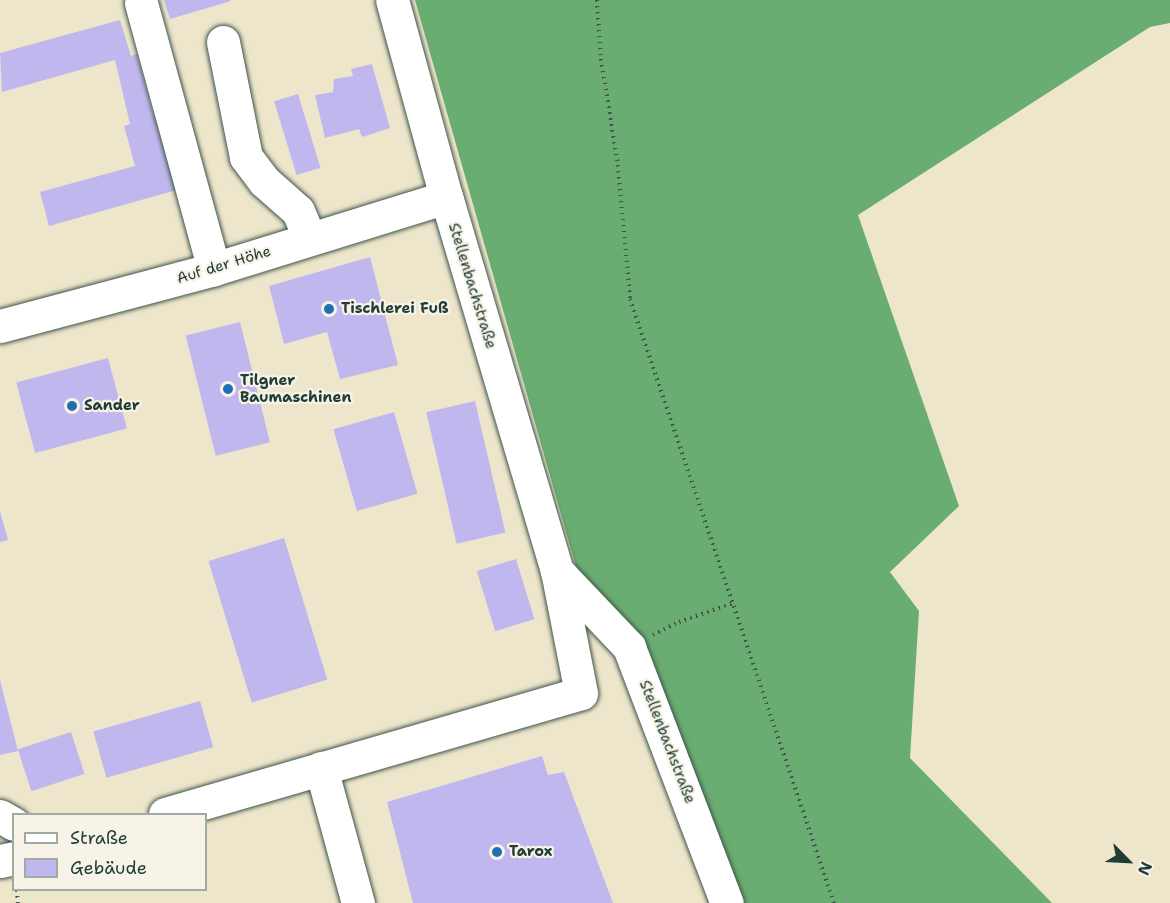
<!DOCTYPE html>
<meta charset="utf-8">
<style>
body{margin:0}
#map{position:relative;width:1170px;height:903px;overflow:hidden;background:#eee6cb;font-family:"Shantell Sans",sans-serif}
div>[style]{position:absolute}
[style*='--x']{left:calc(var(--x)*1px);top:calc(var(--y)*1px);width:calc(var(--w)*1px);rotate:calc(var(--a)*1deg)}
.forest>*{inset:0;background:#6aad72}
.building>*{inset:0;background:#c1b7ef;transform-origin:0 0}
.path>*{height:4px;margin-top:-2px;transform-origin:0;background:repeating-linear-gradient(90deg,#3e564b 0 1.5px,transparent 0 6px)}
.roads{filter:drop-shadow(0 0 2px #3e564b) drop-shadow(0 0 2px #3e564b)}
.minor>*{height:33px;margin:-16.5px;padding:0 16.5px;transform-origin:16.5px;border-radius:16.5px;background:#fff}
.dots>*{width:16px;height:16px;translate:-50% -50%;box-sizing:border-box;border:3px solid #f7f3e8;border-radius:50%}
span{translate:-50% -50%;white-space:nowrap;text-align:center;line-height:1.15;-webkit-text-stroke:4.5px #f7f3e8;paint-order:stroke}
.street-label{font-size:15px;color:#1f3d34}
.poi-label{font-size:15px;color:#1f3d34;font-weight:700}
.left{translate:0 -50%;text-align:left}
.legend{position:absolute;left:12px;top:813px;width:195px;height:78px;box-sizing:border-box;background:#f7f3e8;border:2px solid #a1aaa0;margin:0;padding:8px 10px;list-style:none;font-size:18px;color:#1f3d34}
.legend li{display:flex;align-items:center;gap:12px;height:30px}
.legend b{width:30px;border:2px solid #a1aaa0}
.north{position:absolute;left:1098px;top:831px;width:60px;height:60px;-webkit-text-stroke:4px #f7f3e8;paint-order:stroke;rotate:114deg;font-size:16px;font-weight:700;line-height:24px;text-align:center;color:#1f3d34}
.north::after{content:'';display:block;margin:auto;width:21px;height:27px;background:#1f3d34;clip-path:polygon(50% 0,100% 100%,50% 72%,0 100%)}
</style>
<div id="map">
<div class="forest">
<i style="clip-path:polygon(415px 0,1170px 0,1170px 23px,1150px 27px,858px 215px,959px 506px,890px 572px,919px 611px,910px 758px,1052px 903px,730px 903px,576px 567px)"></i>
</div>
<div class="building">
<i style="clip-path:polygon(164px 0,230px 0,231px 1px,170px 19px)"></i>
<i style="clip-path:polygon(120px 20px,131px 56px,137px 54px,154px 117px,160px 116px,180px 189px,49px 226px,40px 192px,135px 166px,124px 126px,130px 124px,115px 60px,2px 92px,0 53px)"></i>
<i style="clip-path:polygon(372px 64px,390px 128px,362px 137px,359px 129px,325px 138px,315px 95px,333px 92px,334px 79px,353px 76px,351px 69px)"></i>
<i style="left:298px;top:94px;width:77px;height:25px;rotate:73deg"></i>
<i style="clip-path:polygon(370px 257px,398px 365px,340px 379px,327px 332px,284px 344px,269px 286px)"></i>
<i style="left:240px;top:322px;width:124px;height:56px;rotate:76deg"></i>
<i style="left:108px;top:358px;width:73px;height:95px;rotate:75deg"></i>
<i style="left:475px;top:401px;width:135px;height:50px;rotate:77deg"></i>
<i style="left:394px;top:412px;width:85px;height:63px;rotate:74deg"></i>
<i style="clip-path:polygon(0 511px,8px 540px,0 542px)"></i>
<i style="left:284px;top:538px;width:148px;height:79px;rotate:73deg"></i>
<i style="left:516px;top:559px;width:63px;height:41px;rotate:73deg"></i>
<i style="clip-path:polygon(0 680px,18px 751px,0 755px)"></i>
<i style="left:200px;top:701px;width:48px;height:111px;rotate:74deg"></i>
<i style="left:71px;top:732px;width:44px;height:56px;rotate:72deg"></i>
<i style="clip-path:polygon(542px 756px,548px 775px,564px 772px,613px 903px,413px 903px,387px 802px)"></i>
</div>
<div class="path">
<i style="--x:597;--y:0;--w:59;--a:86.1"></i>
<i style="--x:601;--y:59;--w:107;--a:80.9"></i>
<i style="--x:618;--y:165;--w:135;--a:84.9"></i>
<i style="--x:630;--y:299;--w:638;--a:71.34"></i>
<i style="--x:653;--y:635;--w:29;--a:-27"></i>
<i style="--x:679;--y:622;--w:57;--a:-19.4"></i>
<i style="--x:17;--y:890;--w:13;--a:86"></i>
</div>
<div class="roads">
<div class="minor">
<i style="--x:141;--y:3;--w:276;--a:74.7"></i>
<i style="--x:223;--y:42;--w:117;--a:78.7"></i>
<i style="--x:246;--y:157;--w:30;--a:53"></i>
<i style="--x:264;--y:181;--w:45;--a:41.4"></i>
<i style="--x:298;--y:211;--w:30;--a:67"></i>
<i style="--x:0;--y:326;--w:221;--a:-14.9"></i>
<i style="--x:214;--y:269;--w:243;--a:-17.2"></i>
<i style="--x:557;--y:571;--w:105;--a:46.5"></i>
<i style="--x:629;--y:647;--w:274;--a:69.1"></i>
<i style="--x:321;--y:768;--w:140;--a:74.7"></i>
<i style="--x:165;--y:814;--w:433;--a:-16.2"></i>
<i style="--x:581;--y:693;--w:124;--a:-101.1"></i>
<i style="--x:557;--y:571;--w:390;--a:-106.5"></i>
<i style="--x:446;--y:197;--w:204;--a:-105.3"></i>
<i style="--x:0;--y:816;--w:16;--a:30"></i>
<i style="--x:0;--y:861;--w:14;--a:-12"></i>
</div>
</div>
<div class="dots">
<i style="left:329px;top:309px;background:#1f6fb2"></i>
<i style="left:228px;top:389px;background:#1f6fb2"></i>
<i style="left:72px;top:406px;background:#1f6fb2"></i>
<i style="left:497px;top:852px;background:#1f6fb2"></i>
</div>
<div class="street-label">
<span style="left:224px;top:265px;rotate:-17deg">Auf der Höhe</span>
<span style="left:472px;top:286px;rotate:73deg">Stellenbachstraße</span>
<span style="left:667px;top:742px;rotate:69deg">Stellenbachstraße</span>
</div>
<div class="poi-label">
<span class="left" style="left:341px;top:309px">Tischlerei Fuß</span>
<span class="left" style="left:240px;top:389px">Tilgner<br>Baumaschinen</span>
<span class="left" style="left:84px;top:406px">Sander</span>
<span class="left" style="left:509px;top:852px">Tarox</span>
</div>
<ul class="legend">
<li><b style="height:8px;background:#fff"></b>Straße</li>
<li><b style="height:16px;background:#c1b7ef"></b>Gebäude</li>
</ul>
<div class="north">N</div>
</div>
